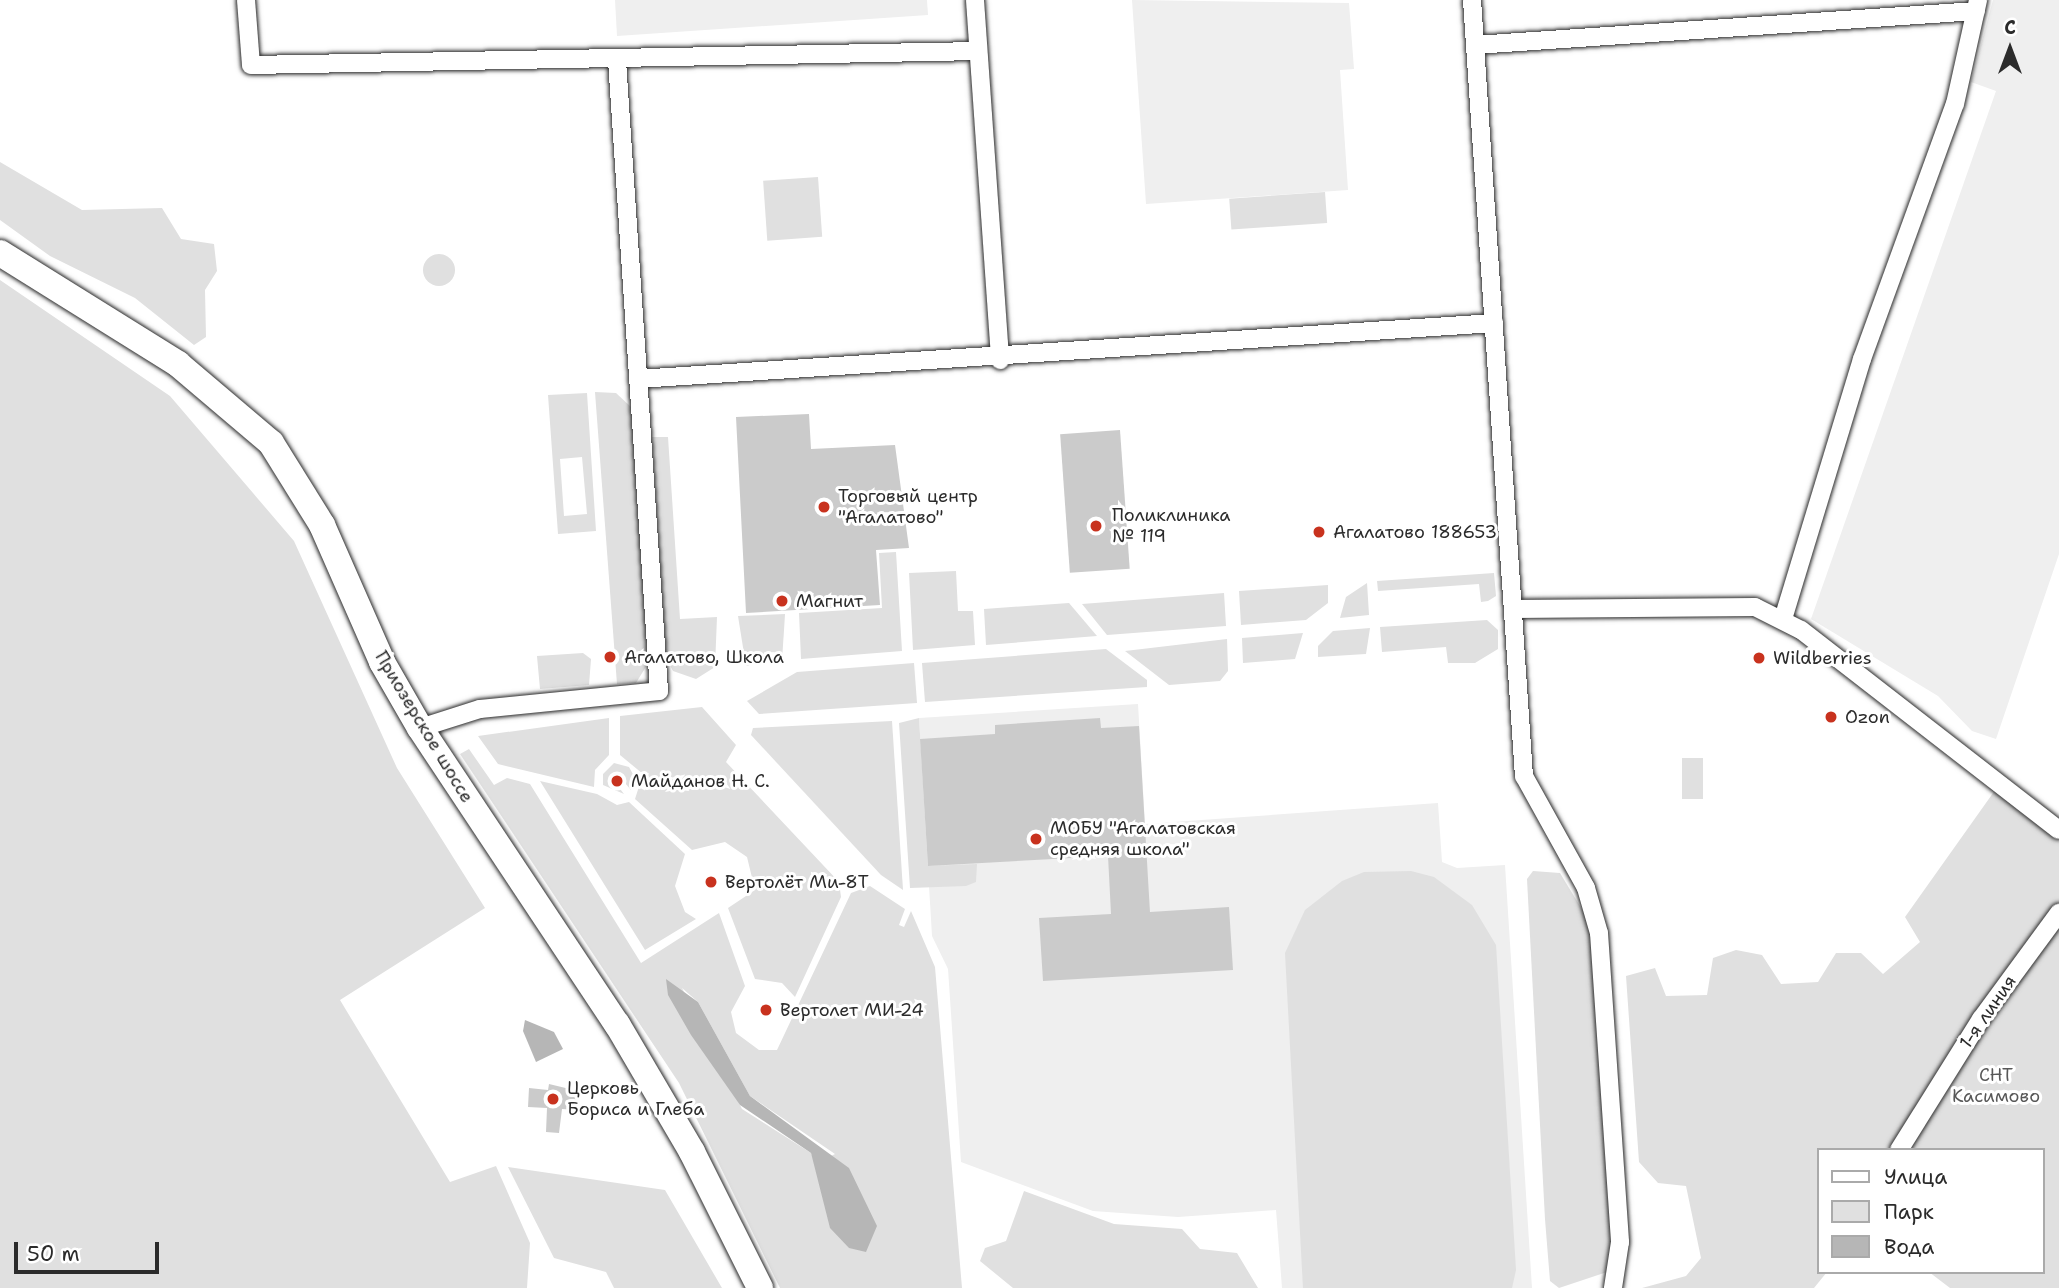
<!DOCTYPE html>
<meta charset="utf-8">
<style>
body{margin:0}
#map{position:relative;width:2059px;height:1288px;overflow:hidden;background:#fff;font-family:"Shantell Sans",sans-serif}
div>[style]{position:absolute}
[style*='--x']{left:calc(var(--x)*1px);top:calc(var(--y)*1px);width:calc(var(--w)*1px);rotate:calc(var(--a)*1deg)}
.built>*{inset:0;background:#efefef}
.green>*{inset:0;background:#e0e0e0;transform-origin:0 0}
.round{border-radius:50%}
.water>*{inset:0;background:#b6b6b6}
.building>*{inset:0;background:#cbcbcb;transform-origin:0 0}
.roads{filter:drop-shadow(0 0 2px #2b2b2b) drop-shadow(0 0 2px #2b2b2b)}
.minor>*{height:18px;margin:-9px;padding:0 9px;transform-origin:9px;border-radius:9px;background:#fff}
.primary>*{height:26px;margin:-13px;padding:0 13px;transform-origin:13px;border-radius:13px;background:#fff}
.dots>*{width:19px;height:19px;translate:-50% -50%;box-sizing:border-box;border:4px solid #fff;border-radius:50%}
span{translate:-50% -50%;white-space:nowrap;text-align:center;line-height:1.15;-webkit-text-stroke:6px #fff;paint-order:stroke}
.poi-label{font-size:18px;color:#2b2b2b}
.left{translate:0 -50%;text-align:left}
.street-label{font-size:18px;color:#2b2b2b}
.park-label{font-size:18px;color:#585858}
.legend{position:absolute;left:1817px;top:1148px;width:228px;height:126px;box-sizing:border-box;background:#fff;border:2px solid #aaa;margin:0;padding:9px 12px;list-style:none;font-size:21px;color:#2b2b2b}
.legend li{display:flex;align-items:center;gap:14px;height:35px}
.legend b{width:35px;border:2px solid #aaa}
.north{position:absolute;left:1975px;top:14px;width:70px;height:70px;-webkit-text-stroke:5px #fff;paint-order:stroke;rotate:0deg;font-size:19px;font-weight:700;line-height:28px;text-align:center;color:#2b2b2b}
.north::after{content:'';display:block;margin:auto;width:24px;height:32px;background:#2b2b2b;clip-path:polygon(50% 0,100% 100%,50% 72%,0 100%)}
.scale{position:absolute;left:14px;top:1242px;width:145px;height:32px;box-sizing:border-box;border:4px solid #2b2b2b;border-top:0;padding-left:9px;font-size:21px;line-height:24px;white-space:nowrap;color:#2b2b2b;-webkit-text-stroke:5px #fff;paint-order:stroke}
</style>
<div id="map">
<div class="built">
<i style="clip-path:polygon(615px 0,927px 0,928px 15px,617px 36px)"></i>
<i style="clip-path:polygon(1132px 0,1349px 3px,1354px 69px,1340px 70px,1348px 190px,1146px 204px)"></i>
<i style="clip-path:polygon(1993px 0,2059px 0,2059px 554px,1996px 739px,1972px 731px,1938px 696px,1811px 619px,1996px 91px,1971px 82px)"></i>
<i style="clip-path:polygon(1138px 704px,1145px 824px,1438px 803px,1442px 862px,1457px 868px,1505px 865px,1532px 1288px,1282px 1288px,1276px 1210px,1178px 1217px,1093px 1211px,961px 1162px,948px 969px,932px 936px,919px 718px)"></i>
</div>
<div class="green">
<i style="clip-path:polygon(0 162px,82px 210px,162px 208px,181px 239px,214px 244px,217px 271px,205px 290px,206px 337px,194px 345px,135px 298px,50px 256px,0 220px)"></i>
<i style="left:818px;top:177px;width:60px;height:55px;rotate:86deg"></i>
<i style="left:1325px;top:192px;width:31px;height:96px;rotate:86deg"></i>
<i class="round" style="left:423px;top:254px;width:32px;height:32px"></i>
<i style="clip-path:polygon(0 280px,170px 396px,294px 541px,397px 768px,485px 908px,340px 1000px,450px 1182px,496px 1166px,530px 1243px,527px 1288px,0 1288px)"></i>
<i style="clip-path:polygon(595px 392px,616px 393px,631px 407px,650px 660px,636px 683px,617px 684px)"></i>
<i style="clip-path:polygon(evenodd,587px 393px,596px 531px,558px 534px,548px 395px,587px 393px,582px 457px,587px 514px,564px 516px,560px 459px,582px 457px)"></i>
<i style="clip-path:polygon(652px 437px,668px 437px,680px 619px,717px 617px,715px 667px,696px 679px,673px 671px,666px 657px)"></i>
<i style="clip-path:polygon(896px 552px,902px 651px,801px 659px,799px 613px,882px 608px,879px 553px)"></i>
<i style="clip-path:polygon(956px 571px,958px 611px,973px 611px,975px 645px,913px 650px,909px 573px)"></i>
<i style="clip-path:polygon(1494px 573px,1496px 596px,1488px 601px,1481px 602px,1479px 584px,1378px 591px,1377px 581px)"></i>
<i style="clip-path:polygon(1367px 583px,1369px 615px,1340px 618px,1346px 597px)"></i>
<i style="clip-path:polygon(1328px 585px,1328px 603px,1306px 620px,1241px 625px,1239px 591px)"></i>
<i style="clip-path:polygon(1224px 593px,1226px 626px,1107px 635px,1082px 604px)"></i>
<i style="clip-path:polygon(1069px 603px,1097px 636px,986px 645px,984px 609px)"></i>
<i style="clip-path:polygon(785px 614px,782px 661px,746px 666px,738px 616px)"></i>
<i style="clip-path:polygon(1487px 620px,1498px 630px,1498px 649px,1475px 663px,1448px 663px,1446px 647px,1382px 652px,1380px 627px)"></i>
<i style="clip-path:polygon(1370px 628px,1366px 654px,1318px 657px,1318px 646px,1333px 631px)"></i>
<i style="clip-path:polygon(1303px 633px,1295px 659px,1243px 663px,1242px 638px)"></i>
<i style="clip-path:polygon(1227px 639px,1228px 671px,1220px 681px,1169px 685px,1125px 651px)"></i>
<i style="clip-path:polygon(1106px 649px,1147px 680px,1147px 687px,925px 702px,922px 663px)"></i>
<i style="clip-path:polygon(583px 653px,591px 659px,589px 685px,540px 689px,537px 656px)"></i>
<i style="clip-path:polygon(914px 663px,917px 703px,759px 714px,747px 701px,797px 672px)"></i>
<i style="clip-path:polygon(702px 707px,736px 745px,726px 762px,839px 882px,841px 897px,795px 997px,782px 983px,755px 979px,728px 908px,755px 890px,747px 857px,725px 842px,692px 850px,635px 799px,643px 774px,620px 755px,620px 716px)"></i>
<i style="clip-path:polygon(609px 718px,609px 755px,595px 770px,594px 787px,498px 764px,478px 736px)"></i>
<i style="clip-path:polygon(919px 718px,928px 866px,977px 864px,976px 882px,966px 886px,910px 888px,899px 723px)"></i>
<i style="clip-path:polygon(892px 721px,903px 890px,881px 875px,751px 735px,753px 728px)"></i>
<i style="clip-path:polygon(evenodd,469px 749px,494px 785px,507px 778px,530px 784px,641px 963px,719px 913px,745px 986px,731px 1012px,736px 1033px,759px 1050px,777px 1050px,851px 893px,870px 886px,905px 909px,899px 925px,904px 927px,911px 911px,935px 967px,962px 1288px,780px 1288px,679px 1083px,460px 754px,469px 749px,682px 988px,698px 1002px,750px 1096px,835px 1154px,815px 1164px,811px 1153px,742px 1109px,682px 988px)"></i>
<i style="left:1682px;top:758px;width:21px;height:41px"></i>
<i style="clip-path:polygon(614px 763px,629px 767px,634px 776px,631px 790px,619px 776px,614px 781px,624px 794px,603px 785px,603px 774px)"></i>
<i style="clip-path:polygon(540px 781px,597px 794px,617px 805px,629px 802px,685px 854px,675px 886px,685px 912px,696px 919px,645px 950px)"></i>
<i style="clip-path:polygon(1998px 786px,2059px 840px,2059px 1288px,1950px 1288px,1929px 1272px,2043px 1272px,2043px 1150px,1819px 1150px,1819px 1272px,1827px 1272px,1814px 1288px,1642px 1288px,1686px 1276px,1701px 1258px,1686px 1186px,1658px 1183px,1639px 1162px,1626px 976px,1655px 968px,1666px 996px,1707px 995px,1713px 958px,1736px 950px,1762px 955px,1781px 984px,1818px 982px,1836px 953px,1861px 953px,1883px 974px,1920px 942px,1905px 917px)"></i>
<i style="clip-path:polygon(1411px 871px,1434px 877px,1472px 905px,1496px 945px,1516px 1270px,1512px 1288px,1303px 1288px,1285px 953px,1305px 910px,1342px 881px,1364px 872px)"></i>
<i style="clip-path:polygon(1533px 871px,1560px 873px,1589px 921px,1612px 1244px,1610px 1271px,1559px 1288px,1550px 1281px,1545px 1219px,1527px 879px)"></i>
<i style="clip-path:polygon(508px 1167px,665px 1190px,722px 1288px,614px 1288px,606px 1272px,554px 1258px)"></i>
<i style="clip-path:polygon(1024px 1191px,1114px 1224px,1182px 1229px,1200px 1249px,1237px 1253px,1258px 1288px,1013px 1288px,980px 1261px,985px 1248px,1006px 1241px)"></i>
</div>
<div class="water">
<i style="clip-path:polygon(666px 979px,698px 1002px,750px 1096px,849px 1168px,877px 1226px,866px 1252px,849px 1248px,830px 1228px,811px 1153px,740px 1105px,691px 1035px,668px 995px)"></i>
<i style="clip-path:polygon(525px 1020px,554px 1032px,563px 1049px,536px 1062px,523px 1031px)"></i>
</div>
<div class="building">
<i style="clip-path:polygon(809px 414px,811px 449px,895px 445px,909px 548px,876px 550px,880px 605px,746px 613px,736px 417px)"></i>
<i style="left:1120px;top:430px;width:139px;height:60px;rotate:86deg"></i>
<i style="clip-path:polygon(1100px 718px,1101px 728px,1139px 726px,1150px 912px,1229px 907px,1233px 970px,1043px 981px,1039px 918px,1111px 914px,1108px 856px,928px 866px,920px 739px,995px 734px,995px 725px)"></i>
<i style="clip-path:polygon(549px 1084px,578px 1091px,577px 1110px,562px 1109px,559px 1133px,546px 1132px,547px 1108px,528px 1107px,529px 1088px,548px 1090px)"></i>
</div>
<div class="roads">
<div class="minor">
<i style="--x:246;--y:0;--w:65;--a:85.6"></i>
<i style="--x:251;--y:65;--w:727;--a:-1.1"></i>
<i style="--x:975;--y:0;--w:361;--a:86"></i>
<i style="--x:1472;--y:0;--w:778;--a:86.17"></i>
<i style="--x:1524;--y:776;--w:128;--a:61"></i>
<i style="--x:1586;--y:888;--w:47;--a:73.9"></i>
<i style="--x:1599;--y:933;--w:310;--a:86.1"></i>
<i style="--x:1620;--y:1242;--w:47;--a:98.7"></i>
<i style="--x:1475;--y:45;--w:502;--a:-3.88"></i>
<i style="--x:638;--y:379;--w:858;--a:-3.74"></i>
<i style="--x:1513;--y:609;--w:242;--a:-0.5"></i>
<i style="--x:1755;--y:607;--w:51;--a:26.6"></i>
<i style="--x:1801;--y:630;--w:326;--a:37.8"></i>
<i style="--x:1783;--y:619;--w:272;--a:-73.1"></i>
<i style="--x:1862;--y:359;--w:271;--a:-70"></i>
<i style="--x:1955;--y:104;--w:107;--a:-77.5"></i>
<i style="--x:420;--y:728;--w:63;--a:-17.6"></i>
<i style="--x:480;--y:709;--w:180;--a:-5.7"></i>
<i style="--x:659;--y:691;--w:631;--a:-93.81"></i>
<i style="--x:1899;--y:1150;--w:155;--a:-58"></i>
<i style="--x:1981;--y:1019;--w:132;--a:-53.7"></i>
</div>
<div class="primary">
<i style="--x:0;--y:253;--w:210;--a:31.9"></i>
<i style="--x:178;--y:364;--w:122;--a:40.3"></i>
<i style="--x:271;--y:443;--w:97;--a:58.1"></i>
<i style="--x:322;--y:525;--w:150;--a:66.3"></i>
<i style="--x:382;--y:662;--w:76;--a:60.1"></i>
<i style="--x:420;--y:728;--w:356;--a:56.4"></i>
<i style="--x:617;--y:1024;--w:148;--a:59.6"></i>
<i style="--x:692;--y:1152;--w:152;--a:63.4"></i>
</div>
</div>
<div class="dots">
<i style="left:824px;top:507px;background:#c8321e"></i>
<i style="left:1096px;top:526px;background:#c8321e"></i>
<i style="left:1319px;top:532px;background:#c8321e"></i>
<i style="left:782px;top:601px;background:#c8321e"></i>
<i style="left:610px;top:657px;background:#c8321e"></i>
<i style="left:1759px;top:658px;background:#c8321e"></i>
<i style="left:1831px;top:717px;background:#c8321e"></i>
<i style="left:617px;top:781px;background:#c8321e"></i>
<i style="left:1036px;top:839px;background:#c8321e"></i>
<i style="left:711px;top:882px;background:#c8321e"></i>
<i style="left:766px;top:1010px;background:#c8321e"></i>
<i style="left:553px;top:1099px;background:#c8321e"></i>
</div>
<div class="poi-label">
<span class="left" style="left:838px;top:507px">Торговый центр<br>"Агалатово"</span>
<span class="left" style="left:1112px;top:526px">Поликлиника<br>№ 119</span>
<span class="left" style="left:1333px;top:532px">Агалатово 188653</span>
<span class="left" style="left:796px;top:601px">Магнит</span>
<span class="left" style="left:624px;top:657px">Агалатово, Школа</span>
<span class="left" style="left:1773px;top:658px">Wildberries</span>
<span class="left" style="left:1845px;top:717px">Ozon</span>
<span class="left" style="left:631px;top:781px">Майданов Н. С.</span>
<span class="left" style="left:1050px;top:839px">МОБУ "Агалатовская<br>средняя школа"</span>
<span class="left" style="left:725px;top:882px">Вертолёт Ми-8Т</span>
<span class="left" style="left:780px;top:1010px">Вертолет МИ-24</span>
<span class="left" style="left:567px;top:1099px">Церковь<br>Бориса и Глеба</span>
</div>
<div class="street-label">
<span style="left:424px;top:727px;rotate:59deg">Приозерское шоссе</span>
<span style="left:1988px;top:1012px;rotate:-55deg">1-я линия</span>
</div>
<div class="park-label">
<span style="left:1996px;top:1086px">СНТ<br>Касимово</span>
</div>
<ul class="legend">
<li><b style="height:9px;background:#fff"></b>Улица</li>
<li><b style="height:19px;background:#e0e0e0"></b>Парк</li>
<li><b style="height:19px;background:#b6b6b6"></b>Вода</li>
</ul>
<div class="north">С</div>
<div class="scale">50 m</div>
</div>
